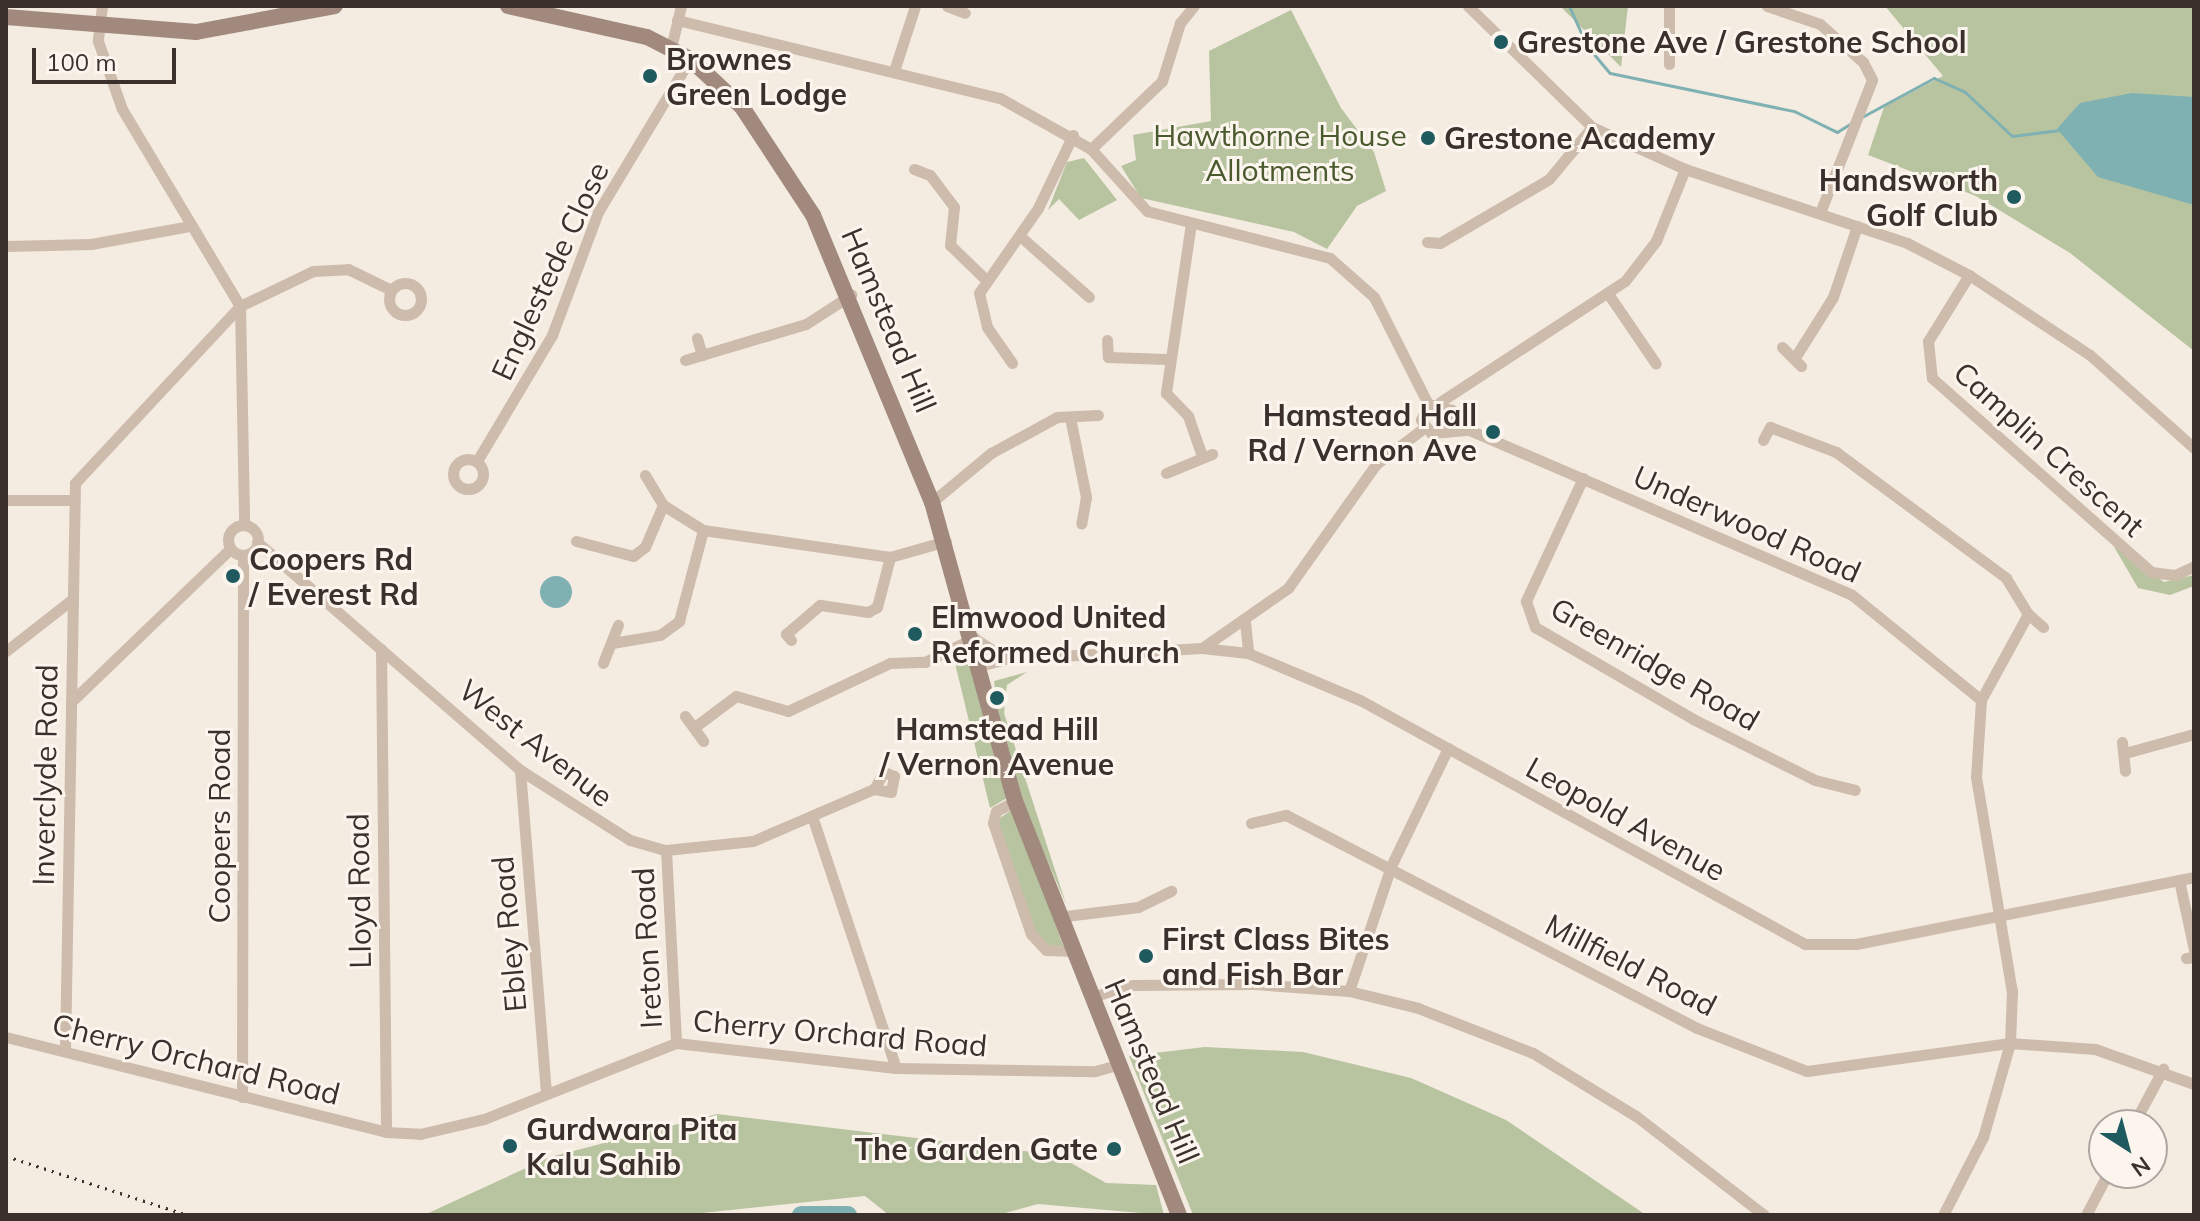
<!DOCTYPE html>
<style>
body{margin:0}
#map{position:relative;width:2200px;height:1221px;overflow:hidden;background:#f4ebe1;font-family:Mulish,sans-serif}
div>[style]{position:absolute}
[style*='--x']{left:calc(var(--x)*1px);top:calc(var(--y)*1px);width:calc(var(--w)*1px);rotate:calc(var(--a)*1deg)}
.green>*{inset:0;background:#b8c4a0}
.water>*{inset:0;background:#7fb0b2}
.round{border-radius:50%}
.stream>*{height:3px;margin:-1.5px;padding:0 1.5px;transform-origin:1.5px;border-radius:1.5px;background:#7fb0b2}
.river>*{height:18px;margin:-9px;padding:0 9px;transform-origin:9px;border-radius:9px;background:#7fb0b2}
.minor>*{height:11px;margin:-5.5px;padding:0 5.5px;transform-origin:5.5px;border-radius:5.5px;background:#cdbbac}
.minor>.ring{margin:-5.5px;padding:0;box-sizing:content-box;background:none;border:11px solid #cdbbac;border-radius:50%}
.secondary>*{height:16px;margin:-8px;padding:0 8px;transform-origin:8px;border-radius:8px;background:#a18a7d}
.rail>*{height:3px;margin-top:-1.5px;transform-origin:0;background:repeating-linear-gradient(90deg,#3b302b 0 2px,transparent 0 8px)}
.dots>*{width:22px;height:22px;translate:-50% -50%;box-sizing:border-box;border:4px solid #fbf5ee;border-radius:50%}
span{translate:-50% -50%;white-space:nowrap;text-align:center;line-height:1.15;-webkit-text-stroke:6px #fbf5ee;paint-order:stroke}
.poi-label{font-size:30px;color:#3b302b;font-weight:700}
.left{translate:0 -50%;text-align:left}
.right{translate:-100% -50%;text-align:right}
.park-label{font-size:30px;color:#4a5a2e}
.street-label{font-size:30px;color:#3b302b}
.frame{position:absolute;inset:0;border:8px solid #3b302b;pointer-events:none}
.north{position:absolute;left:2088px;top:1109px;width:80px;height:80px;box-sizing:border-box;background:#fbf5ee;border:2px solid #aea6a0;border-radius:50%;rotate:144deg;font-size:22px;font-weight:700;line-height:32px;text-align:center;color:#3b302b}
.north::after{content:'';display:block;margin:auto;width:28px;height:36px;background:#1f5a5e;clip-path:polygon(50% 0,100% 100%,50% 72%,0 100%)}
.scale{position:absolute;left:32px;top:48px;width:144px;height:36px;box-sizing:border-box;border:4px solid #3b302b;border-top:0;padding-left:10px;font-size:24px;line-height:28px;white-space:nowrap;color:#3b302b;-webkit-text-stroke:6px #fbf5ee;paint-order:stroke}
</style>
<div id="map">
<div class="green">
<i style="clip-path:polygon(1560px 6px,1628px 6px,1621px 67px)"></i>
<i style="clip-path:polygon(1885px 6px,2194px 6px,2194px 351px,2070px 253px,1976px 196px,1868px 155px,1884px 107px,1943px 76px)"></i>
<i style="clip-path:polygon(1291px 10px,1341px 108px,1374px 152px,1386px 191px,1357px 206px,1327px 249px,1294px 232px,1141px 198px,1121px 166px,1136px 160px,1133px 135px,1211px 121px,1209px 51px)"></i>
<i style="clip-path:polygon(1084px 158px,1117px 200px,1079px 220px,1059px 199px,1048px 210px,1067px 162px)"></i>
<i style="clip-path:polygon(2113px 545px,2164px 582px,2194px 575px,2194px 586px,2170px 595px,2138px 588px)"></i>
<i style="clip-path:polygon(966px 652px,1007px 798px,990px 808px,953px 655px)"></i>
<i style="clip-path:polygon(1027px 672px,1007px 685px,1004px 713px,1066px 904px,1016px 788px,997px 706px,994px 681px)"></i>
<i style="clip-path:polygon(1013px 809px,1063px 945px,1062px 947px,1040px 944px,997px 820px)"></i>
<i style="clip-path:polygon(1205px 1047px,1303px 1052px,1411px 1078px,1506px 1120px,1646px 1215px,1193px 1215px,1129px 1056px)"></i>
<i style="clip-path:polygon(717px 1114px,1057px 1155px,1106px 1183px,1156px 1185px,1164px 1215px,1038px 1204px,998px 1215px,889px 1215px,865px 1196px,683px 1215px,424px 1215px,550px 1157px)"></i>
</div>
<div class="water">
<i style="clip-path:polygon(2132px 93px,2194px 97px,2194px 205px,2098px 177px,2057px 129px,2080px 103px)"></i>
<i class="round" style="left:540px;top:576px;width:32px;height:32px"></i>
</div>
<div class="stream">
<i style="--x:1569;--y:6;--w:44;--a:65.8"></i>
<i style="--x:1587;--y:46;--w:35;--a:50"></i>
<i style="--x:1610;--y:73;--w:188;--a:11.7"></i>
<i style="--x:1794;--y:111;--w:48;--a:26"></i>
<i style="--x:1837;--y:132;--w:15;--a:-32"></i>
<i style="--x:1860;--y:118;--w:84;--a:-28.4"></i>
<i style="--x:1934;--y:78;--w:34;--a:24"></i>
<i style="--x:1965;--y:92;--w:64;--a:43.1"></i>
<i style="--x:2012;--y:136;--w:48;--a:-7.1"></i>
</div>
<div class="river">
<i style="--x:801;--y:1215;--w:47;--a:0"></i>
</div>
<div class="minor">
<i style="--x:102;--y:6;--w:35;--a:97"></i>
<i style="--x:98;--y:41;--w:72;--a:70.6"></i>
<i style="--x:122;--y:109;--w:230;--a:59.1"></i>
<i style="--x:240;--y:306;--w:217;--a:88.9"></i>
<i style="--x:947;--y:6;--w:19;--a:21"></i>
<i style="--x:1468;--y:6;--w:173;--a:44.3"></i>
<i style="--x:1592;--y:127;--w:102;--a:24.3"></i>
<i style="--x:1685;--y:169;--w:234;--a:18.4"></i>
<i style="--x:1907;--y:243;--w:70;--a:27.3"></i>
<i style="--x:1969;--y:275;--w:145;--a:33.5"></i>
<i style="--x:2090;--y:355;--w:140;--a:41.8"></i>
<i style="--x:1767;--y:6;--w:56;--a:18.8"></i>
<i style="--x:1820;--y:24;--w:57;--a:41.5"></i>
<i style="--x:1863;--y:62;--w:20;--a:63"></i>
<i style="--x:1872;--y:80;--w:143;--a:111.4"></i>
<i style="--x:677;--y:20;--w:332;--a:13.6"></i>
<i style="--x:1000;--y:98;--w:104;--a:29.3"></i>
<i style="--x:1091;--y:149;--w:84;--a:47.9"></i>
<i style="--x:1147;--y:211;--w:189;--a:14.4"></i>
<i style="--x:1330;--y:258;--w:59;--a:41.6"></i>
<i style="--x:1374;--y:297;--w:120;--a:63.2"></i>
<i style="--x:671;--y:48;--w:43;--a:-76.6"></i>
<i style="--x:1669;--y:64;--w:58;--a:-90"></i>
<i style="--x:895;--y:68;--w:65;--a:-72.1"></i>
<i style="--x:1091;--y:149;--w:98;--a:-43.8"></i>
<i style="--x:1162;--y:81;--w:61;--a:-72.8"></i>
<i style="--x:1180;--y:23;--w:22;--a:-51"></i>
<i style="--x:914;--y:169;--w:17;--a:21"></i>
<i style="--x:930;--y:175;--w:40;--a:53"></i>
<i style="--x:954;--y:207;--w:38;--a:96"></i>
<i style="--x:950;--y:245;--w:46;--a:44.1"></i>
<i style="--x:1191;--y:223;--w:172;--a:98.4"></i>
<i style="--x:1166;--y:393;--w:32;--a:46"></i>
<i style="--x:1188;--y:416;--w:42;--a:70.7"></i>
<i style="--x:1020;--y:236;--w:92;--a:41.5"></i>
<i style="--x:1427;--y:242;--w:13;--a:4"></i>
<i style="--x:1440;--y:243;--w:126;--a:-30.4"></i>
<i style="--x:1549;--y:179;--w:67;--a:-50.4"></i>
<i style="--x:6;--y:246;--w:85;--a:-1.3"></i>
<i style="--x:91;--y:244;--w:101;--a:-10.3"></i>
<i style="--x:1969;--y:275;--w:78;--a:121.8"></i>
<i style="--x:1928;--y:341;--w:37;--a:84"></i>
<i style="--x:1932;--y:378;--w:293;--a:41.5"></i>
<i style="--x:2151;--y:572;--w:24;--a:7"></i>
<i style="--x:2175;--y:575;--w:21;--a:-25"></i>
<i class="ring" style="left:389px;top:283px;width:21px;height:21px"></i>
<i style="--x:1609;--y:295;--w:83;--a:55.7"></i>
<i style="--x:697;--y:338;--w:18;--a:74"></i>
<i style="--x:1107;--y:340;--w:17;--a:87"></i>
<i style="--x:1108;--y:357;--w:58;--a:2"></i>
<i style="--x:1782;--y:347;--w:27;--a:45"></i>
<i style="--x:1794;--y:359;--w:73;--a:-57.8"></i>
<i style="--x:1833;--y:297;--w:75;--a:-71.3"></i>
<i style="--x:685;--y:360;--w:126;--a:-16.6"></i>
<i style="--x:806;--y:324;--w:54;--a:-32.8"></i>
<i style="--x:1012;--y:363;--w:44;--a:-124.8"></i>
<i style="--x:987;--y:327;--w:35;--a:-103"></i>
<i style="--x:979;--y:293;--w:103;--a:-55.2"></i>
<i style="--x:1038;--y:208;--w:81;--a:-64.4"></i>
<i style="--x:1440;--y:402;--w:221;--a:-33.2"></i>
<i style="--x:1625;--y:281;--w:51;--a:-52.2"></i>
<i style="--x:1656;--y:241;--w:78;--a:-68.1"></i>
<i style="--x:1070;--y:417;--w:82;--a:78.7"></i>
<i style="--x:1086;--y:497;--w:27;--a:100"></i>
<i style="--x:1453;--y:423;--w:434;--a:23.3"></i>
<i style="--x:1852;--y:595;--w:166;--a:39.1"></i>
<i style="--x:1981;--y:700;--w:77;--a:93.7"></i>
<i style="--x:1976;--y:777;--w:217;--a:80.5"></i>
<i style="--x:2012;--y:991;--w:52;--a:92.2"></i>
<i style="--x:2010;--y:1043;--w:98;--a:106"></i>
<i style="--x:1983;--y:1137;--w:88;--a:117.1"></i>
<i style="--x:1446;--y:432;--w:23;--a:-75"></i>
<i style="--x:1452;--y:410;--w:25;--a:-166"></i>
<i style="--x:1428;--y:404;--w:17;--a:114"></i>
<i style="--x:1421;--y:420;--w:16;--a:52"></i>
<i style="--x:1431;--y:433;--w:35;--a:-5"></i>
<i style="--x:1763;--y:440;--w:15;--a:-62"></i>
<i style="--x:1770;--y:427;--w:71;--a:20.7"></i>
<i style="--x:1836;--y:452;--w:212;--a:36.5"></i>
<i style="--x:2006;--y:578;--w:42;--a:58.6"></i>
<i style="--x:2028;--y:614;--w:98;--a:118.7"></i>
<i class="ring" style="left:453px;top:459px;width:19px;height:19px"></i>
<i style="--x:477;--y:461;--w:147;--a:-59.2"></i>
<i style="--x:552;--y:335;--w:131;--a:-69.5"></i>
<i style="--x:598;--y:212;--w:179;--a:-59"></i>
<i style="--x:1166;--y:473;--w:50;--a:-22.4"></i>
<i style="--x:645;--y:475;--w:35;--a:59"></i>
<i style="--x:663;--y:505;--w:47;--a:32"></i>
<i style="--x:703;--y:530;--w:189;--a:8.2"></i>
<i style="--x:890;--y:557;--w:58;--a:-15.9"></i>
<i style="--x:1583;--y:478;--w:136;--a:114.9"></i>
<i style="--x:1526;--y:601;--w:28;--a:71"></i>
<i style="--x:1535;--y:627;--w:183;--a:30.2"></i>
<i style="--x:1693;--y:719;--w:136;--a:26.6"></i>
<i style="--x:1815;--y:780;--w:41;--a:14"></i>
<i style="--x:6;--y:500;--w:65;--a:0"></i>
<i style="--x:932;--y:502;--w:77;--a:-39.7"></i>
<i style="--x:991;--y:453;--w:75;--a:-28.6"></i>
<i style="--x:1057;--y:417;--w:41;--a:-2.8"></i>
<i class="ring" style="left:228px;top:525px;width:19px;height:19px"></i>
<i style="--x:576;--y:541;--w:59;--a:14.7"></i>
<i style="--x:633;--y:556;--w:15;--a:-37"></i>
<i style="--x:645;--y:547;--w:46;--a:-66.8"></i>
<i style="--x:257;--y:542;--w:348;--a:40.9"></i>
<i style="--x:520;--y:770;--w:130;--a:32.5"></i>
<i style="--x:630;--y:840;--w:37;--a:16"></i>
<i style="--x:666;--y:850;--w:87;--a:-5.9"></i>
<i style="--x:753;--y:841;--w:132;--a:-23.3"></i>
<i style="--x:874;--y:789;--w:20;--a:-60"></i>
<i style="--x:884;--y:772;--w:11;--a:22"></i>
<i style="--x:894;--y:776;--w:16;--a:101"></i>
<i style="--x:891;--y:792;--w:17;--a:-170"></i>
<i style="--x:2028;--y:614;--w:20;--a:41"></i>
<i style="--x:1245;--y:622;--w:31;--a:84"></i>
<i style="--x:791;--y:640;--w:8;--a:-130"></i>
<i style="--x:786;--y:634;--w:45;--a:-40.5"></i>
<i style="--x:820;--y:605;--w:49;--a:8.3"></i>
<i style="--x:868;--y:612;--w:10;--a:-29"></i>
<i style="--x:877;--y:607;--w:52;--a:-75.4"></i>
<i style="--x:612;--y:643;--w:49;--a:-9.5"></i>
<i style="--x:660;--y:635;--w:24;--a:-36"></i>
<i style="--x:679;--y:621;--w:94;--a:-75.2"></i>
<i style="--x:1202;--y:648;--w:46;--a:6.2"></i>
<i style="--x:1248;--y:653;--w:121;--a:22.8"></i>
<i style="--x:1360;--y:700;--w:508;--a:28.74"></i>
<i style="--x:1805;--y:944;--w:51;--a:0"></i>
<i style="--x:1856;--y:944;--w:345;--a:-11.2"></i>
<i style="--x:381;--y:649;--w:483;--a:89.4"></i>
<i style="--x:6;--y:651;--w:81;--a:-38"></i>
<i style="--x:1006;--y:659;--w:196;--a:-3.2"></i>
<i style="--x:1202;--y:648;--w:105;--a:-34.9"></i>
<i style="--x:1288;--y:588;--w:152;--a:-54.6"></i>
<i style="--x:1376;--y:464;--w:60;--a:-36.9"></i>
<i style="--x:603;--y:663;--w:41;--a:-68.5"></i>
<i style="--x:71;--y:702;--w:221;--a:-43.9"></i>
<i style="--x:685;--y:716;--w:31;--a:54"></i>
<i style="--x:696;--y:726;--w:50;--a:-36.9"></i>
<i style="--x:736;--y:696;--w:54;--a:16.1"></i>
<i style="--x:788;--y:711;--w:113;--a:-25.2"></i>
<i style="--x:890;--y:663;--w:35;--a:-2"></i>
<i style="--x:925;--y:662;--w:55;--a:-26.1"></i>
<i style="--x:974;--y:638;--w:38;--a:33"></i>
<i style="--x:1006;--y:659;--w:25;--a:166"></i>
<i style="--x:2122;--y:742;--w:29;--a:84"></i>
<i style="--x:2125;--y:753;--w:72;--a:-15.4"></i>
<i style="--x:520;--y:770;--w:325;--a:85.4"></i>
<i style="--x:1015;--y:801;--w:21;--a:152"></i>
<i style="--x:996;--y:811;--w:12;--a:104"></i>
<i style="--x:993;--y:823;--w:117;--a:71.1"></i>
<i style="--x:1031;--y:934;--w:22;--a:47"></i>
<i style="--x:1046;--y:950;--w:24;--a:2"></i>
<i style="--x:813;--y:819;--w:262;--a:71.6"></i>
<i style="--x:1251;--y:823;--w:36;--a:-13"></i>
<i style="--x:1286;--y:815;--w:463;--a:27.4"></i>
<i style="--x:1697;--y:1028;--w:118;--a:21.4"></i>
<i style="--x:1807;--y:1071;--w:205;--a:-7.9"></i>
<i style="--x:2010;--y:1043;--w:85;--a:4"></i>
<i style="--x:2095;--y:1049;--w:105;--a:19.5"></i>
<i style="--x:666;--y:850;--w:193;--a:87"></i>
<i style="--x:2179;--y:880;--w:72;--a:77.9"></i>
<i style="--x:1058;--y:917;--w:81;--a:-7.1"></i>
<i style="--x:1138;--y:907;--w:37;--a:-26"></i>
<i style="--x:2186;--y:958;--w:8;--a:-7"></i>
<i style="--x:1349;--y:991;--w:132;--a:-71.4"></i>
<i style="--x:1391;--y:866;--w:131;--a:-64.2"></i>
<i style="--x:1091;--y:997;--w:44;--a:-15.9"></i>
<i style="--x:1133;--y:985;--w:121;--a:-0.5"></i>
<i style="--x:1254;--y:984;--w:95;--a:4.2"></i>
<i style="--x:1349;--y:991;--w:71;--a:13.8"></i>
<i style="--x:1418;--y:1008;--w:123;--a:21.4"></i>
<i style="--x:1533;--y:1053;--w:121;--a:31.5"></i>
<i style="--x:1636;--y:1116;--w:162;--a:37.7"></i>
<i style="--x:6;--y:1037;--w:392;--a:14"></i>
<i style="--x:386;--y:1132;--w:34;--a:3"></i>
<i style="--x:420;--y:1134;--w:66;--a:-13.2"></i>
<i style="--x:484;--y:1119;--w:206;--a:-21.6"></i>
<i style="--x:676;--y:1043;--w:221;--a:6.5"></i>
<i style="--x:896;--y:1068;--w:199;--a:0.9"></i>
<i style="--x:1095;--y:1071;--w:27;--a:-15"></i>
<i style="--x:65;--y:1050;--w:567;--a:-88.99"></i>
<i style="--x:75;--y:483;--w:242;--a:-47"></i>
<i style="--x:240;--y:306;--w:81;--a:-25.6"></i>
<i style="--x:313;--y:271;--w:35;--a:-3"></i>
<i style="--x:348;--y:269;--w:48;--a:26"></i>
<i style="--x:242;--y:1097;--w:540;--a:-89.89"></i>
<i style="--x:2133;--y:1125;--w:64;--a:-61.8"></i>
<i style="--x:2086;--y:1215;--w:47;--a:-62.4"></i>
</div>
<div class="secondary">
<i style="--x:508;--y:6;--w:142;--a:12.6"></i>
<i style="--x:647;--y:37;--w:48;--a:27.1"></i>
<i style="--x:690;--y:59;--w:71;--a:42.7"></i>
<i style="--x:742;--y:107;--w:129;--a:56.7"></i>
<i style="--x:813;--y:215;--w:311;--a:67.5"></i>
<i style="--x:932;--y:502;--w:310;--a:74.5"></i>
<i style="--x:1015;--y:801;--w:445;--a:68.4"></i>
<i style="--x:6;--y:17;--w:191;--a:4.5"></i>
<i style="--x:196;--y:32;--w:141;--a:-10.6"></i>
</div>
<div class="rail">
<i style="--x:6;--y:1156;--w:191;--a:18"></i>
</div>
<div class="dots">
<i style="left:1501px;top:42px;background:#1f5a5e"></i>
<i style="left:650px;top:76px;background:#1f5a5e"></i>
<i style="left:1428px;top:138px;background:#1f5a5e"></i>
<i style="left:2014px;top:197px;background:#1f5a5e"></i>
<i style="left:1493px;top:432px;background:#1f5a5e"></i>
<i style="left:233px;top:576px;background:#1f5a5e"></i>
<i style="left:915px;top:634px;background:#1f5a5e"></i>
<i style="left:997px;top:698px;background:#1f5a5e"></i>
<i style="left:1146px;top:956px;background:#1f5a5e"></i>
<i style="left:510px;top:1146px;background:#1f5a5e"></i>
<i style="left:1114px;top:1149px;background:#1f5a5e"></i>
</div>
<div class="poi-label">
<span class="left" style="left:1517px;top:42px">Grestone Ave / Grestone School</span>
<span class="left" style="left:666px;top:76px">Brownes<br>Green Lodge</span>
<span class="left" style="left:1444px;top:138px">Grestone Academy</span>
<span class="right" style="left:1998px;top:197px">Handsworth<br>Golf Club</span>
<span class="right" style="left:1477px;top:432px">Hamstead Hall<br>Rd / Vernon Ave</span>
<span class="left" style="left:249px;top:576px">Coopers Rd<br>/ Everest Rd</span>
<span class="left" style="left:931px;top:634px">Elmwood United<br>Reformed Church</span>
<span style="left:997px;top:746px">Hamstead Hill<br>/ Vernon Avenue</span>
<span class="left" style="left:1162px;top:956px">First Class Bites<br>and Fish Bar</span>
<span class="left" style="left:526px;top:1146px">Gurdwara Pita<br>Kalu Sahib</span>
<span class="right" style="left:1098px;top:1149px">The Garden Gate</span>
</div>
<div class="park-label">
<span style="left:1280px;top:152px">Hawthorne House<br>Allotments</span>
</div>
<div class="street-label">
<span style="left:550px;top:271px;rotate:-65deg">Englestede Close</span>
<span style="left:889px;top:320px;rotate:67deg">Hamstead Hill</span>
<span style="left:2049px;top:449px;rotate:42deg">Camplin Crescent</span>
<span style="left:1747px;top:524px;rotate:24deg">Underwood Road</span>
<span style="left:1655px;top:664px;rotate:30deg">Greenridge Road</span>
<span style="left:536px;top:743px;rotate:38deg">West Avenue</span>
<span style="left:45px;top:775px;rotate:-89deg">Inverclyde Road</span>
<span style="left:1626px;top:819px;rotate:29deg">Leopold Avenue</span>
<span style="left:219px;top:826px;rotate:-90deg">Coopers Road</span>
<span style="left:359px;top:891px;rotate:-91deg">Lloyd Road</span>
<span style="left:509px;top:934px;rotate:-95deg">Ebley Road</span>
<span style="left:647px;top:948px;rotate:-93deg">Ireton Road</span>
<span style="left:1631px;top:965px;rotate:27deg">Millfield Road</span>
<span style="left:840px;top:1033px;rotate:5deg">Cherry Orchard Road</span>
<span style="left:196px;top:1059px;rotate:14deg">Cherry Orchard Road</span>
<span style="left:1152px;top:1071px;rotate:67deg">Hamstead Hill</span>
</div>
<div class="frame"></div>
<div class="north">N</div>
<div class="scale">100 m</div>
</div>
